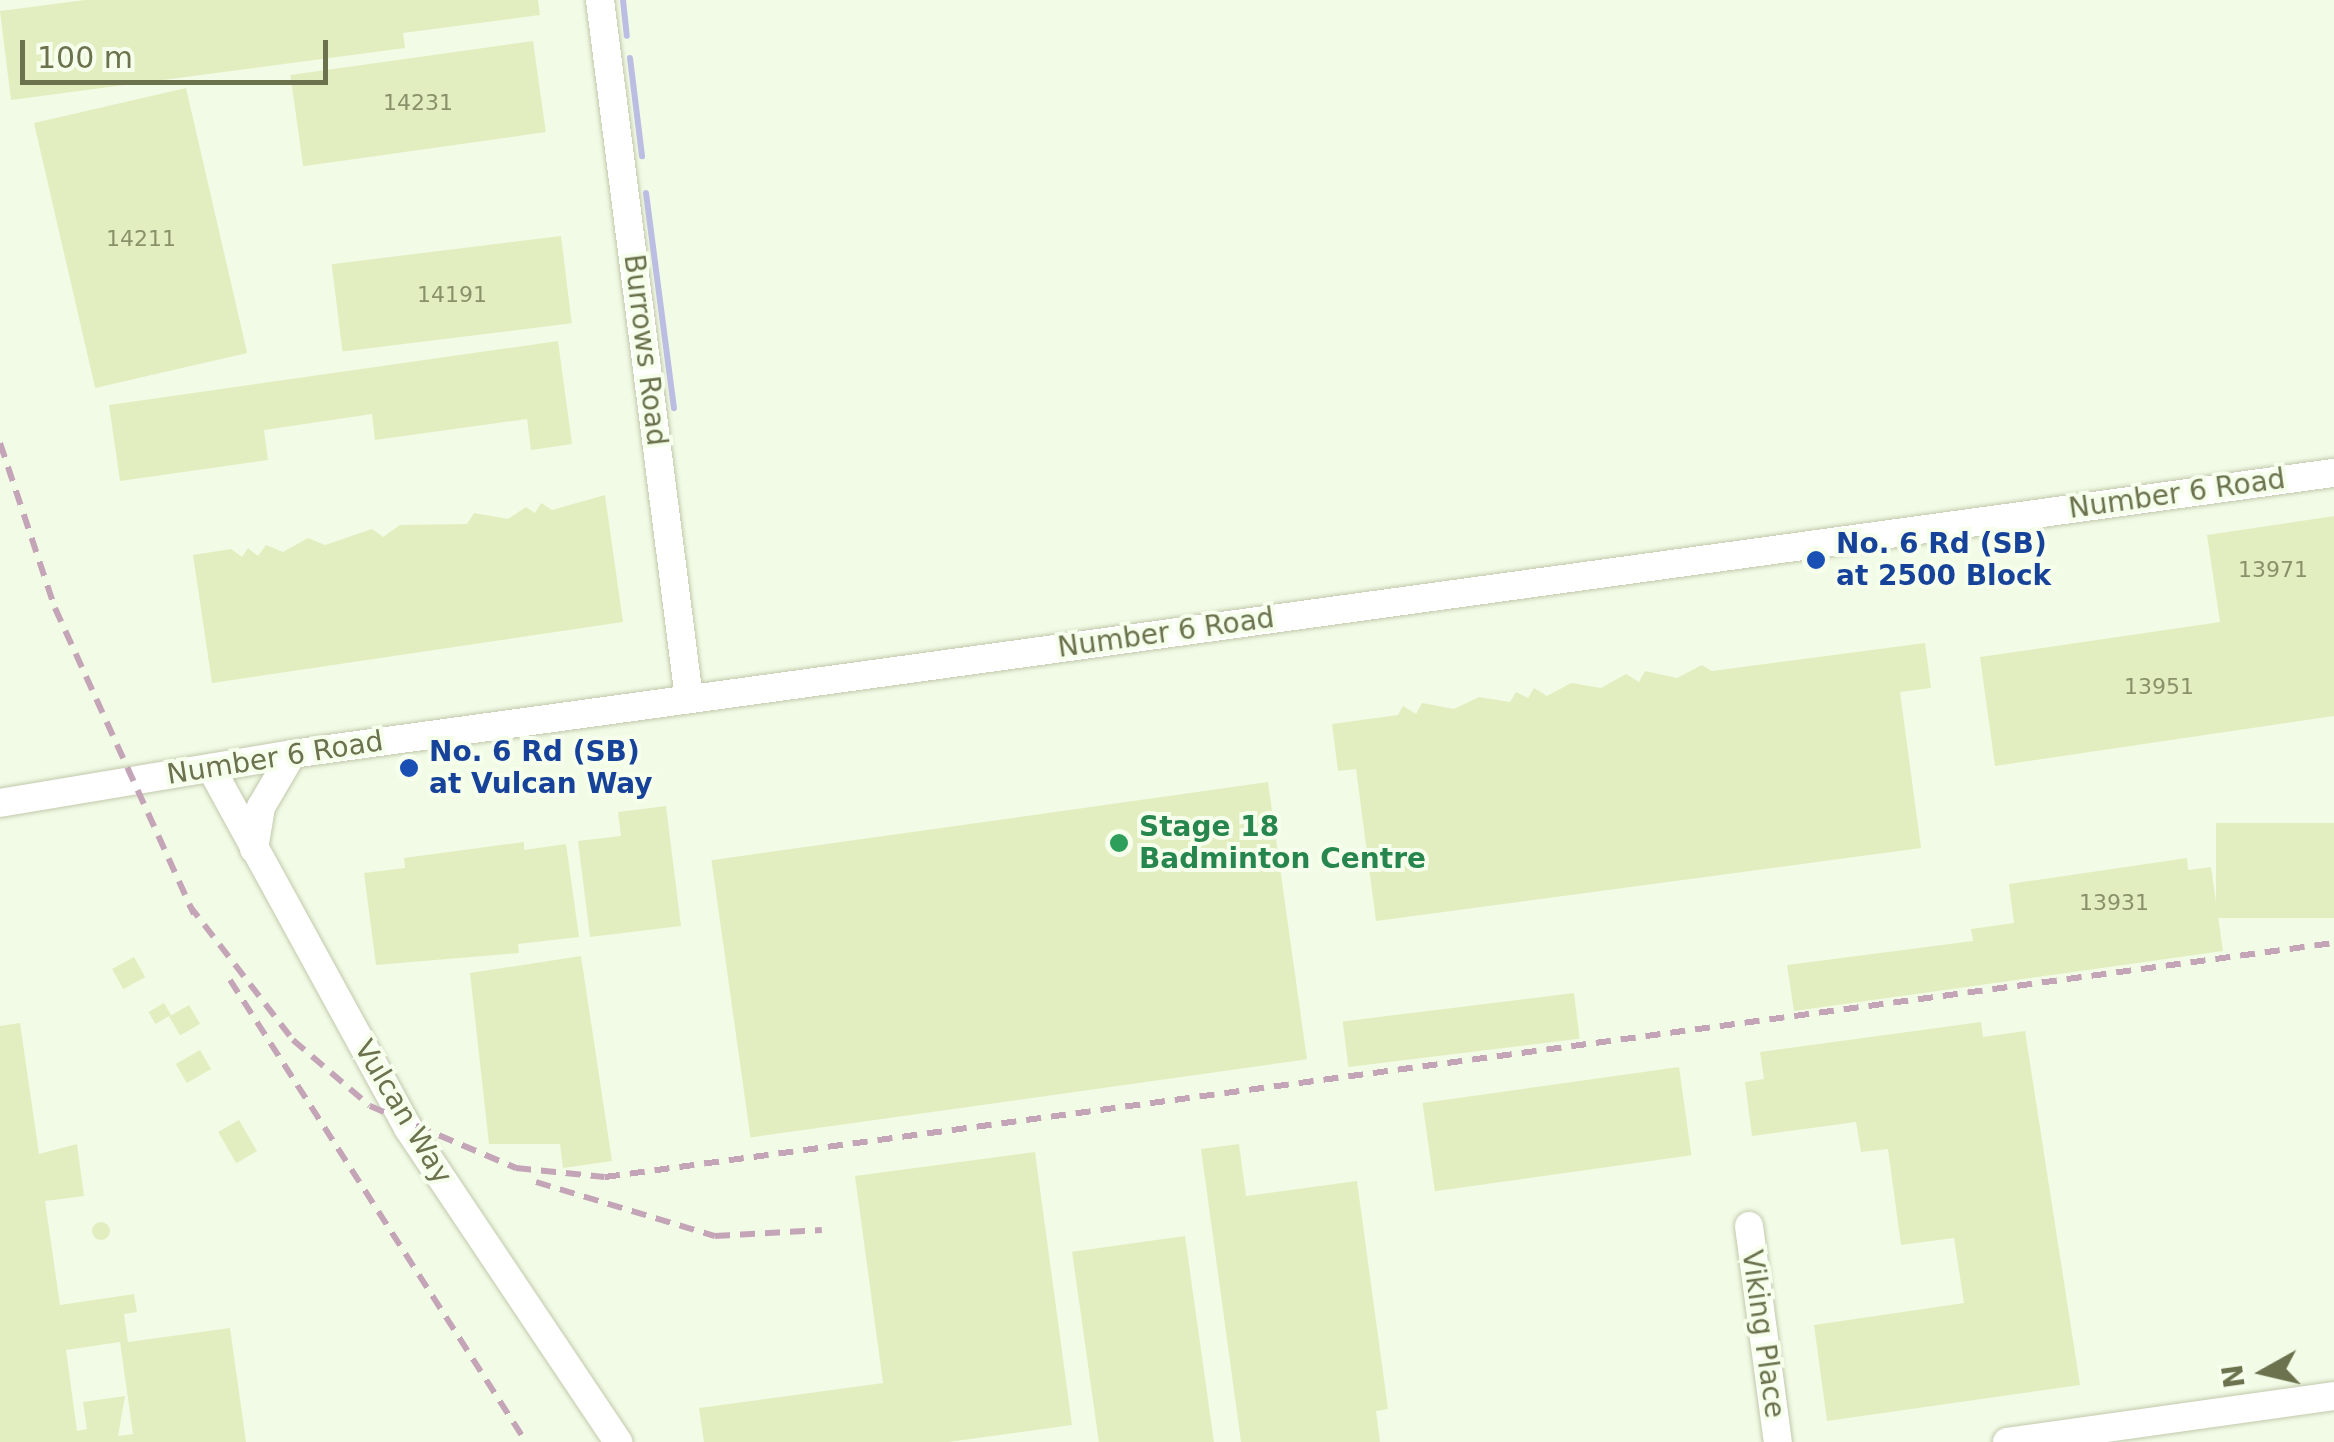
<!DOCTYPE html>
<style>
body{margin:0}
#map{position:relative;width:2334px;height:1442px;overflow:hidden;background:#f2fbe6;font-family:"DejaVu Sans",sans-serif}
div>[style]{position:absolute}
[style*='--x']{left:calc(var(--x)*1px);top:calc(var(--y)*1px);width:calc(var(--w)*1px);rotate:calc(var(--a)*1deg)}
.stream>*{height:6px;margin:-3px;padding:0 3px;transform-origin:3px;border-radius:3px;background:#bcbde3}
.building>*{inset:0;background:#e3eec0;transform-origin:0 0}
.round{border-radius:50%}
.roads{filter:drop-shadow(0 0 2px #c1c9ab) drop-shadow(0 0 2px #c1c9ab)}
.minor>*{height:28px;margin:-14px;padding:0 14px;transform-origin:14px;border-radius:14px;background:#fff}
.rail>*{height:6px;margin-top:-3px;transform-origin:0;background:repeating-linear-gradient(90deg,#c4a5b8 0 15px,transparent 0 25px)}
.dots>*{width:28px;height:28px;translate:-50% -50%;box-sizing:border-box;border:5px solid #f6feec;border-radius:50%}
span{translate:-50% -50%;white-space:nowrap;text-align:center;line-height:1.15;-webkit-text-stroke:8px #f6feec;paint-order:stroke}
.number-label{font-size:22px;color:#89916a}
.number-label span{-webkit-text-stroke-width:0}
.street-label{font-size:28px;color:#6b724d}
.transit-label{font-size:28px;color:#164399;font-weight:700}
.left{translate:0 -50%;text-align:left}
.leisure-label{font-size:28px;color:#27864d;font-weight:700}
.north{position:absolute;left:2214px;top:1322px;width:100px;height:100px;-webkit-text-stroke:8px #f6feec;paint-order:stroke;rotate:262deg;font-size:28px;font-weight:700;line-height:40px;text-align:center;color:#6b724d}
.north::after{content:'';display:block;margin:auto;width:35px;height:45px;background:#6b724d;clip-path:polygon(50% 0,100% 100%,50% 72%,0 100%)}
.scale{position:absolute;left:20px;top:40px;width:308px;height:45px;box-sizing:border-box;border:5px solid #6b724d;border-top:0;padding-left:12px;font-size:30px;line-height:35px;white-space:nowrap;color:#6b724d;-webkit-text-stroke:8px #f6feec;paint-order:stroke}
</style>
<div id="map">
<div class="stream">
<i style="--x:623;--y:0;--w:36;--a:84"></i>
<i style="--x:630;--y:58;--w:99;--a:83"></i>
<i style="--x:646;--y:193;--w:217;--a:82.6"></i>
</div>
<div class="building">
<i style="clip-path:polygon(85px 0,538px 0,540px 15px,403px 33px,405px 48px,11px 100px,0 11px)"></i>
<i style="left:533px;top:41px;width:92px;height:245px;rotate:82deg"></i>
<i style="left:186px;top:88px;width:272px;height:156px;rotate:77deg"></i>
<i style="left:561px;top:236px;width:88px;height:231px;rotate:83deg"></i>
<i style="clip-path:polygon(558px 341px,572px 444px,531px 450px,527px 419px,375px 440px,372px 414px,264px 430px,268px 460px,120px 481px,109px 405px)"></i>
<i style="clip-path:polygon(605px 495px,623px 622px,212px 683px,193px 555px,231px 549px,242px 557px,248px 548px,258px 556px,266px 545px,283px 552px,308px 538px,325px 545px,372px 529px,383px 537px,400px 525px,467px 524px,474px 513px,508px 519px,526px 507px,535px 513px,541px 503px,552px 510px)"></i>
<i style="clip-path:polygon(2334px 516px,2334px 716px,1995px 766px,1980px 657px,2220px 622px,2207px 535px)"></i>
<i style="clip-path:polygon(1925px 643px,1931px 688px,1900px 692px,1921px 848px,1376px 921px,1356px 769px,1338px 771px,1332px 724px,1398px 715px,1403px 706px,1416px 714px,1422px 703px,1454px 709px,1479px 697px,1510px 702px,1516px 692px,1528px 698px,1534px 688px,1547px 696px,1571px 683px,1601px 688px,1626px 674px,1639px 682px,1645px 671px,1677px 678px,1702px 665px,1712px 671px)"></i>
<i style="left:1268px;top:782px;width:280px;height:562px;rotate:82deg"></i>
<i style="clip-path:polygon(666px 806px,681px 926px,590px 937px,578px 841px,621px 836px,618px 812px)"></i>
<i style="left:2334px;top:823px;width:95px;height:118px;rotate:90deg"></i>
<i style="clip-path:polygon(524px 842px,524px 850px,566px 844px,579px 937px,518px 944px,519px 953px,376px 965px,364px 873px,405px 868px,404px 858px)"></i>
<i style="clip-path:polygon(2187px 858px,2188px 870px,2211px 867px,2223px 951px,1794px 1011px,1787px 965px,1973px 941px,1971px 929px,2014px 923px,2009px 884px)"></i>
<i style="clip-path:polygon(581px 956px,612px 1161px,563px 1168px,560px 1144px,489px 1144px,470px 973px)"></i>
<i style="left:134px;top:957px;width:23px;height:25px;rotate:61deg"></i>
<i style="left:1574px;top:993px;width:46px;height:233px;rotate:83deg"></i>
<i style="left:164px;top:1003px;width:14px;height:18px;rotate:60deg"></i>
<i style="left:189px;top:1005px;width:22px;height:23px;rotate:60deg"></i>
<i style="clip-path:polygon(1981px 1022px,1983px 1037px,2025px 1031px,2080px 1385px,1827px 1421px,1814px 1325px,1964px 1303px,1954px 1238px,1901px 1245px,1888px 1149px,1861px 1152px,1856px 1122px,1752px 1136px,1745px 1082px,1764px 1079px,1760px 1052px)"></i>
<i style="clip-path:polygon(evenodd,20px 1023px,39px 1154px,77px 1144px,84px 1196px,45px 1201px,60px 1305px,134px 1294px,137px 1312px,124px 1314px,128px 1342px,230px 1328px,246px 1442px,0 1442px,0 1026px,20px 1023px,120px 1342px,133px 1434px,118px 1436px,125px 1396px,83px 1402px,87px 1429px,77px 1431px,66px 1350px,120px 1342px)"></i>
<i style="left:200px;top:1050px;width:22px;height:28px;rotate:60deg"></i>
<i style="left:1679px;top:1067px;width:89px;height:259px;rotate:82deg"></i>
<i style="left:239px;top:1120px;width:36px;height:24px;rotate:60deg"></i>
<i style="clip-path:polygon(1239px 1144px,1246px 1196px,1357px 1181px,1388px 1409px,1376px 1411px,1380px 1442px,1241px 1442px,1201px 1149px)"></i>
<i style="clip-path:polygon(1035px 1152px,1072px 1425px,948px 1442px,704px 1442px,699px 1408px,883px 1383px,855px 1176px)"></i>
<i class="round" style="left:92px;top:1222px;width:18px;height:18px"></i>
<i style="left:1185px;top:1236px;width:208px;height:114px;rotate:82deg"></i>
</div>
<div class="roads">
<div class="minor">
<i style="--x:600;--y:0;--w:705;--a:82.74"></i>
<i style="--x:211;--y:768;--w:410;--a:61.3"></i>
<i style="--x:408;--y:1128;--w:378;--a:56.2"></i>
<i style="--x:0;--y:803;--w:296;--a:-9.5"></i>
<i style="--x:292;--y:754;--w:2061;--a:-7.84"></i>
<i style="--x:254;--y:849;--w:43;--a:-80.5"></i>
<i style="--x:261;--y:807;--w:61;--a:-59.7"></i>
<i style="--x:1749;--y:1226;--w:218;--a:82.4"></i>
<i style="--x:2007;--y:1442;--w:330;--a:-8"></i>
</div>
</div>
<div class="rail">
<i style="--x:0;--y:443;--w:174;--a:71.6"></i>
<i style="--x:55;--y:608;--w:336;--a:65.6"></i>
<i style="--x:189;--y:905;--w:170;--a:52.4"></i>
<i style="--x:293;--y:1040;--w:101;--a:40.6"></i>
<i style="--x:370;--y:1106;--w:159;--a:23"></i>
<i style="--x:516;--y:1168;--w:89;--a:5.8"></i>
<i style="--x:605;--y:1177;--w:1745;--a:-7.71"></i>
<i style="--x:230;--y:980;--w:549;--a:57.35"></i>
<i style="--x:536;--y:1182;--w:187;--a:16.8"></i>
<i style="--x:715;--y:1236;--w:107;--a:-3.2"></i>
</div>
<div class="dots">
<i style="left:1816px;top:560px;background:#1a4fb4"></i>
<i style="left:409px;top:768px;background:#1a4fb4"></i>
<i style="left:1119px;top:843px;background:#2e9e5b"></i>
</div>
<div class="number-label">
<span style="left:418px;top:103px">14231</span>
<span style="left:141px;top:239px">14211</span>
<span style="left:452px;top:295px">14191</span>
<span style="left:2273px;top:570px">13971</span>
<span style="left:2159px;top:687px">13951</span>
<span style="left:2114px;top:903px">13931</span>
</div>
<div class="street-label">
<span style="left:645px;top:350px;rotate:83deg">Burrows Road</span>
<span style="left:2177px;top:494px;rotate:-8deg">Number 6 Road</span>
<span style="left:1166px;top:633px;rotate:-8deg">Number 6 Road</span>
<span style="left:275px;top:758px;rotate:-9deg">Number 6 Road</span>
<span style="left:403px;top:1112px;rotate:59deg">Vulcan Way</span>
<span style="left:1763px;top:1334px;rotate:82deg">Viking Place</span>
</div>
<div class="transit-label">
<span class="left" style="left:1836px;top:560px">No. 6 Rd (SB)<br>at 2500 Block</span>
<span class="left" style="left:429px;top:768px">No. 6 Rd (SB)<br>at Vulcan Way</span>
</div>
<div class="leisure-label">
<span class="left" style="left:1139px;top:843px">Stage 18<br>Badminton Centre</span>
</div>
<div class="north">N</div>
<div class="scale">100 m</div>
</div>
